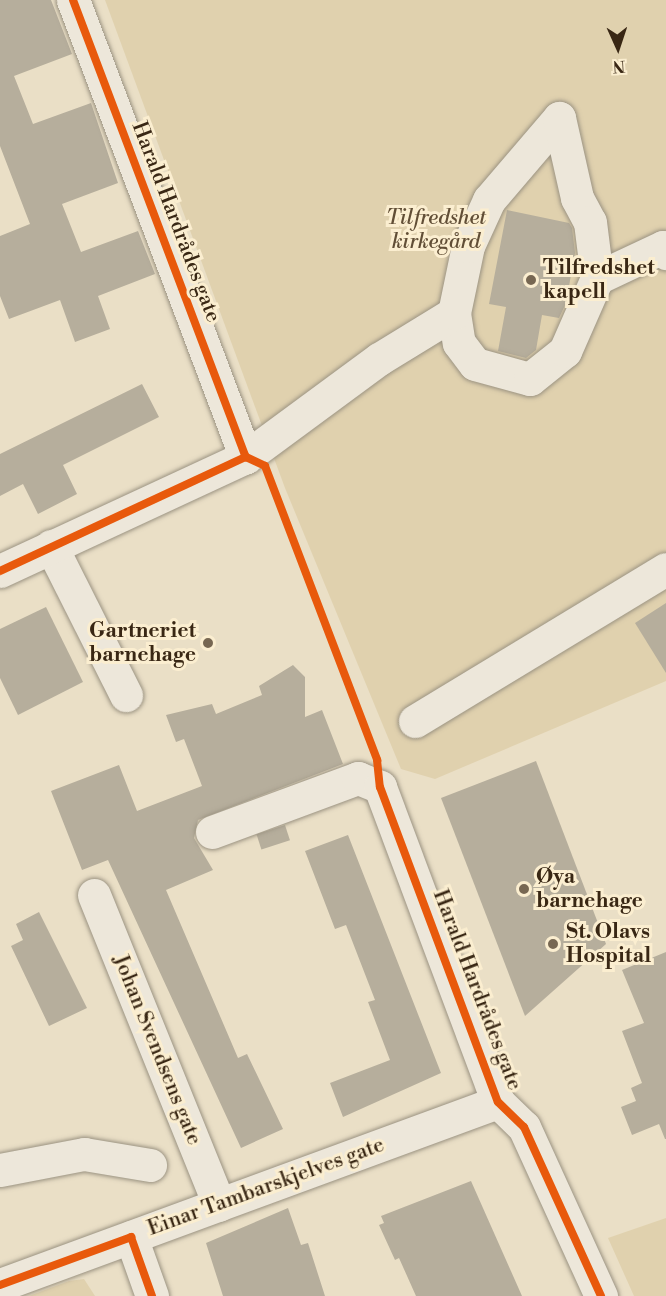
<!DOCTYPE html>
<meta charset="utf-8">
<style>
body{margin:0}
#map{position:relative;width:666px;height:1296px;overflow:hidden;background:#eadfc6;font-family:"Libre Bodoni",serif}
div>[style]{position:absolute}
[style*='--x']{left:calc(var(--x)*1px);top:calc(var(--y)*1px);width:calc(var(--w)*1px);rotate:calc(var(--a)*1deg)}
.green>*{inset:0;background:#e0d1ae}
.building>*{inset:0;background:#b6ae9c;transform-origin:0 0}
.roads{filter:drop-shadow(0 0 2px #9b9382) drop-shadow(0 0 2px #9b9382)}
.minor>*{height:33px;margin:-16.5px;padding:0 16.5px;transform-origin:16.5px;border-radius:16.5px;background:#ede7da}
.cycleway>*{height:8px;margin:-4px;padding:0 4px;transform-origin:4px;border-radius:4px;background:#e8590c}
.dots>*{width:16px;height:16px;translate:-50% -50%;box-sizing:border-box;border:3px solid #fbeed0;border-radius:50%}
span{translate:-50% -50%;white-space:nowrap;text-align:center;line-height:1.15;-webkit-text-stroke:6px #fbeed0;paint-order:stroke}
.park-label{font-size:21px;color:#614e36;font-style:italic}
.street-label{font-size:21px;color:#392714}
.poi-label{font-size:21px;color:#392714;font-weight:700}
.left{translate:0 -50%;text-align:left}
.right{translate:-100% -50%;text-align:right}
.north{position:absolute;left:588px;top:18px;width:60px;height:60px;-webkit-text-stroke:4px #fbeed0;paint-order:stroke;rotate:177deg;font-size:16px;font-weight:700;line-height:24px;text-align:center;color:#392714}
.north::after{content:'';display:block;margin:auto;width:21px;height:27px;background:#392714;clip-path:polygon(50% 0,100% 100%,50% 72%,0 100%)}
</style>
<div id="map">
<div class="green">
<i style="clip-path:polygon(105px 0,666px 0,666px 681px,435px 779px,401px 769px,285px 488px)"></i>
<i style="clip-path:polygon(666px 1218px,666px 1296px,634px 1296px,608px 1238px)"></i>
<i style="clip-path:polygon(84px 1279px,95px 1296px,29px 1296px,69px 1281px)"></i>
</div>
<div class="building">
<i style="clip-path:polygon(0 0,51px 0,72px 54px,14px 76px,33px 124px,91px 103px,118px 183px,62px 204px,81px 252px,138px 231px,155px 274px,98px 296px,110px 329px,75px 342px,60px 300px,9px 319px,0 296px,0 236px,30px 224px,0 146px)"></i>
<i style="clip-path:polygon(507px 210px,569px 223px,572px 228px,575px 253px,566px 303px,559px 318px,542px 315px,536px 350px,526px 358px,498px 351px,506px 307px,489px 304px)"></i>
<i style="clip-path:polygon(142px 384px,159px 417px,63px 465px,77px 494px,38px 514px,23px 484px,0 496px,0 454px)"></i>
<i style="clip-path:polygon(666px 603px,666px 673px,635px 623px)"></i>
<i style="clip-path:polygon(46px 607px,83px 682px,18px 715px,0 678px,0 629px)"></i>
<i style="clip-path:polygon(293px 665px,305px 677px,305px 717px,322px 710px,343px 764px,198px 820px,194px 838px,213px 870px,166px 890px,238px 1058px,247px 1054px,283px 1129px,241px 1148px,108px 860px,82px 870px,51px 791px,119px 765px,137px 811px,202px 786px,184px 739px,176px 742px,166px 715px,212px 704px,216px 714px,262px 695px,259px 686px)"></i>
<i style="clip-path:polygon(536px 761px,606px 944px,525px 1016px,441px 798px)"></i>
<i style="left:285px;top:825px;width:16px;height:30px;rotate:72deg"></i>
<i style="clip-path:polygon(348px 835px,441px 1073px,343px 1117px,330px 1083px,390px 1060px,368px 1002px,375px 1000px,346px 925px,335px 929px,305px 851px)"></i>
<i style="clip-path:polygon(39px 912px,87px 1008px,49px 1026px,11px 946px,23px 940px,16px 924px)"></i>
<i style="clip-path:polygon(666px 952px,666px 1139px,665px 1139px,659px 1124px,632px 1135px,621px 1107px,636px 1101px,631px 1088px,642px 1083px,622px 1031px,644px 1023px,622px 970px)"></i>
<i style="clip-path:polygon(471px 1181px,522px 1296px,416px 1296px,399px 1258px,395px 1260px,379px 1225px,384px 1223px,381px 1216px)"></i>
<i style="clip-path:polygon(288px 1208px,301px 1245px,308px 1243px,325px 1296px,223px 1296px,206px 1243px)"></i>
</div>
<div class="roads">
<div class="minor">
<i style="--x:73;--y:0;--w:489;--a:69.3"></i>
<i style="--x:454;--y:313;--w:30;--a:81"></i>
<i style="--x:459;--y:343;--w:26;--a:53"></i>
<i style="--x:475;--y:364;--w:57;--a:15.3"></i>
<i style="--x:530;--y:379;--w:45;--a:-38.7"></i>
<i style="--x:565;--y:351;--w:80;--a:-66.3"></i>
<i style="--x:597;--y:278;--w:73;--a:-25.2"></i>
<i style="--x:663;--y:247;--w:7;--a:63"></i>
<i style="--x:51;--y:546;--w:167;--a:63.3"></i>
<i style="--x:0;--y:571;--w:271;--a:-24.9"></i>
<i style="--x:246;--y:457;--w:165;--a:-36.4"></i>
<i style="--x:379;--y:359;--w:88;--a:-31.5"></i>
<i style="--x:454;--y:313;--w:68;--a:-78.2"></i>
<i style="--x:468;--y:246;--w:51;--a:-65.5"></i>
<i style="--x:489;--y:200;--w:108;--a:-49.5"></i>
<i style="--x:559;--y:118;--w:82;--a:77.3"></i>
<i style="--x:577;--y:198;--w:27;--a:62"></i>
<i style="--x:590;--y:222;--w:56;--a:82.9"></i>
<i style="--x:415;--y:721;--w:293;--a:-31.2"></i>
<i style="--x:212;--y:832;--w:156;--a:-20.3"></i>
<i style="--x:358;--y:778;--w:24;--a:22"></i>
<i style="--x:380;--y:787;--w:336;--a:69.5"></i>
<i style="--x:498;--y:1102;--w:36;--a:44"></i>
<i style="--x:524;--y:1127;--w:186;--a:65.5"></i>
<i style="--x:94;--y:895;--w:334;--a:68"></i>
<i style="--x:0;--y:1170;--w:86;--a:-10.8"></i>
<i style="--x:84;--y:1154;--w:67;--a:9.5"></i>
<i style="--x:131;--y:1237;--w:63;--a:70.4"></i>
<i style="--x:0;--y:1285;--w:531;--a:-20.18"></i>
</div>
</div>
<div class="cycleway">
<i style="--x:73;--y:0;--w:489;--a:69.3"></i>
<i style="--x:246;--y:457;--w:21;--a:25"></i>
<i style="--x:265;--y:466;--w:315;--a:69.1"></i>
<i style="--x:377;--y:760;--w:27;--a:84"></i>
<i style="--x:380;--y:787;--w:336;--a:69.5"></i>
<i style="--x:498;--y:1102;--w:36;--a:44"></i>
<i style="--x:524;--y:1127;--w:186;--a:65.5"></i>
<i style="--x:0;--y:571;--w:271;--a:-24.9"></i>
<i style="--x:0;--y:1285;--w:140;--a:-20.1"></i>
<i style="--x:131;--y:1237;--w:63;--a:70.4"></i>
</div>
<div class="dots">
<i style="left:531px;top:280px;background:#776752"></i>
<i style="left:208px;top:643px;background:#776752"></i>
<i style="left:524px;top:889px;background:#776752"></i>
<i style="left:553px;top:944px;background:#776752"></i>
</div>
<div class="park-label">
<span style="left:436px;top:230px">Tilfredshet<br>kirkegård</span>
</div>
<div class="street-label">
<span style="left:176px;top:222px;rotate:69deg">Harald Hardrådes gate</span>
<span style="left:477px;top:990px;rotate:69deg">Harald Hardrådes gate</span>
<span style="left:157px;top:1050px;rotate:68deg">Johan Svendsens gate</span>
<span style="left:266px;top:1187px;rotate:-20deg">Einar Tambarskjelves gate</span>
</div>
<div class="poi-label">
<span class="left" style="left:543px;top:280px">Tilfredshet<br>kapell</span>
<span class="right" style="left:196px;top:643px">Gartneriet<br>barnehage</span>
<span class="left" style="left:536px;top:889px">Øya<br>barnehage</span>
<span class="left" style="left:566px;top:944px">St. Olavs<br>Hospital</span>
</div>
<div class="north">N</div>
</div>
